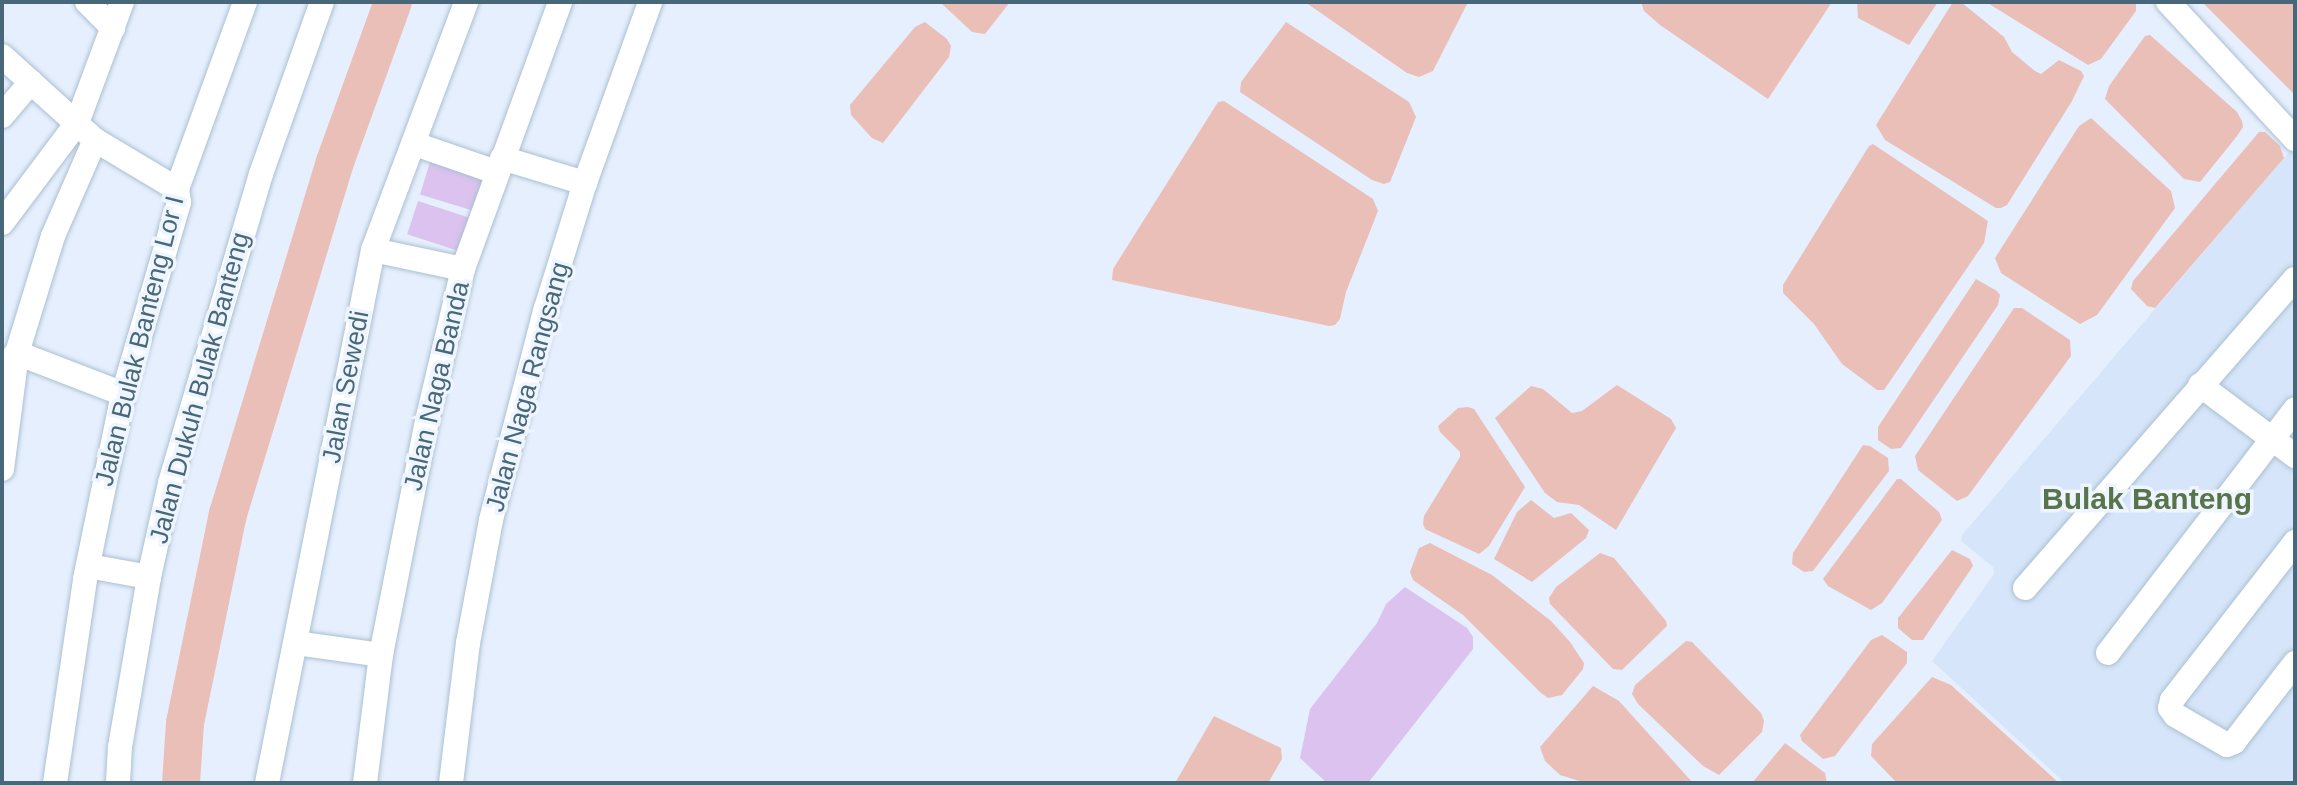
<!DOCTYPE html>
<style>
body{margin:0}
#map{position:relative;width:2297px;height:785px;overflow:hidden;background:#e6effe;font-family:Arial,sans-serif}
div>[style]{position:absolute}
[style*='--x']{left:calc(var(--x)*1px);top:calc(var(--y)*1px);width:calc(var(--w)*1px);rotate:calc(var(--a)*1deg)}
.residential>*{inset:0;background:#d6e5f9}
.green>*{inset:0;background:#dcc2ee;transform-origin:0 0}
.water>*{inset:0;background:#eabfb8}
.river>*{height:38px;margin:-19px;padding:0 19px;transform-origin:19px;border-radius:19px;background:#eabfb8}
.roads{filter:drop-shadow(0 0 2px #aac0d1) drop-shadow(0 0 2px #aac0d1)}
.minor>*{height:24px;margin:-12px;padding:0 12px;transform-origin:12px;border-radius:12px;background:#fff}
span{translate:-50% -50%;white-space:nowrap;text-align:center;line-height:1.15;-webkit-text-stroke:7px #eef5ff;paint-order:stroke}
.street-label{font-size:26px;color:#48687a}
.quarter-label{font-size:30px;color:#58744a;font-weight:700}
.frame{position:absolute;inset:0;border:4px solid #48687a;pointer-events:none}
</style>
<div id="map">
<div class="residential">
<i style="clip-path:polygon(2295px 145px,2295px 783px,2065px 783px,1932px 661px,1994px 574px,1993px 567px,1961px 541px,1962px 535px)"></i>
</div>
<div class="green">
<i style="left:430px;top:162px;width:59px;height:34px;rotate:17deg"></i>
<i style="left:418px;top:201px;width:59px;height:35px;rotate:18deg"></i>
<i style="clip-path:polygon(1405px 587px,1467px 628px,1473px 637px,1473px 649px,1368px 783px,1327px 783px,1300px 758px,1310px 709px,1377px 623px,1386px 604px)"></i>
</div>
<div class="water">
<i style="clip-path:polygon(940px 2px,1010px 2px,985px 34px,972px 32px)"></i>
<i style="clip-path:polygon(1305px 2px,1468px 2px,1433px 71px,1419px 77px,1407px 73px)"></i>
<i style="clip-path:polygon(1641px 2px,1832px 2px,1768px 99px,1660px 25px,1644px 11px)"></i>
<i style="clip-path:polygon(1857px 2px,1938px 2px,1909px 45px,1858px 18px)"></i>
<i style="clip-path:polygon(1953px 2px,1961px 2px,2004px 37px,2012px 52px,2035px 71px,2041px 74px,2059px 60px,2081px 71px,2084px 76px,2072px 101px,2007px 205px,2001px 208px,1996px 208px,1885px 140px,1876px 125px)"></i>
<i style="clip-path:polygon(1986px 2px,2136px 2px,2136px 11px,2101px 59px,2088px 65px)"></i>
<i style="clip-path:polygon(2202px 2px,2295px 2px,2295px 95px)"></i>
<i style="clip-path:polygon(925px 22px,947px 39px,951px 46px,949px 57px,883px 143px,872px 138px,851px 115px,850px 105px,915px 27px)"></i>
<i style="clip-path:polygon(1286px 22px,1409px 102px,1416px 117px,1390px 182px,1384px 184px,1372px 180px,1240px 92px,1241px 82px)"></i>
<i style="clip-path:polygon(2150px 35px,2237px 112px,2242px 121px,2243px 127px,2237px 136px,2200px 182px,2184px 179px,2105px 99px,2109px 86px,2145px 36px)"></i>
<i style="clip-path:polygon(1224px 101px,1373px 199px,1378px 211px,1346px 292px,1340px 319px,1335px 325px,1329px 326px,1112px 280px,1113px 269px,1218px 102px)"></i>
<i style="clip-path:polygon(2091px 118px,2171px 191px,2175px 208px,2097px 315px,2080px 324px,2001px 273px,1995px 258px,2079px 126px)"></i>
<i style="clip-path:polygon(2259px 132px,2265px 132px,2280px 146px,2284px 158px,2155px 308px,2147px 306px,2131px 289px,2133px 281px)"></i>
<i style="clip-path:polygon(1873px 144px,1988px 221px,1984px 243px,1884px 390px,1877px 390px,1842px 364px,1814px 324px,1783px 293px,1783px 285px,1869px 146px)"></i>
<i style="clip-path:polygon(1976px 279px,1997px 291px,2000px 295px,1998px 305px,1901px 448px,1891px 449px,1878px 440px,1878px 427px)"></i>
<i style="clip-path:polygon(2014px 308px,2022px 308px,2070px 340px,2071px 356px,1968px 496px,1957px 501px,1918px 470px,1915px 456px)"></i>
<i style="clip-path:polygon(1617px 385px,1671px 419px,1676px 428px,1616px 530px,1579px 505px,1557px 502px,1545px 493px,1495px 418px,1531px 386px,1543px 389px,1572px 413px,1582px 411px)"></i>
<i style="clip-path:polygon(1468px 407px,1474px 409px,1525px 487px,1489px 546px,1479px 554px,1425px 529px,1423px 524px,1424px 516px,1460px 457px,1460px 452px,1440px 432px,1438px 426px,1458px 408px)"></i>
<i style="clip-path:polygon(1863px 445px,1870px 446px,1888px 458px,1889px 471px,1813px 571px,1804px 572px,1792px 564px,1793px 553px)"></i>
<i style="clip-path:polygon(1897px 479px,1901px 479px,1939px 512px,1942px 520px,1882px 603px,1871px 610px,1828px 586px,1823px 579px)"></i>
<i style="clip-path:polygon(1531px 500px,1554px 518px,1571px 513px,1589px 530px,1586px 538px,1532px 582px,1494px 559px,1517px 512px)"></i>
<i style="clip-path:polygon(1430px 543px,1492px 575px,1551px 621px,1570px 642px,1584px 663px,1583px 669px,1562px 695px,1548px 698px,1541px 693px,1463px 615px,1413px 580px,1410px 572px,1419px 548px)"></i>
<i style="clip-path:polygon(1952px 550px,1970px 559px,1973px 566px,1923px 640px,1912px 640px,1898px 628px,1898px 618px)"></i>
<i style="clip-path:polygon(1600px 553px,1614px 558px,1666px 621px,1667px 626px,1622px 670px,1613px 669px,1550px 604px,1549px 598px,1556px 587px)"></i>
<i style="clip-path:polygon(1882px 635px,1907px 652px,1907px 663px,1835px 756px,1823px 759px,1802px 741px,1800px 735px,1871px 640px)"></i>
<i style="clip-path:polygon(1686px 641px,1692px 642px,1761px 713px,1764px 721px,1762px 732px,1719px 775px,1703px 766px,1638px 704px,1632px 694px,1635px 685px)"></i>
<i style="clip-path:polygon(1932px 677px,1951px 685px,2059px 783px,1897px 783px,1871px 756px,1872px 744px)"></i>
<i style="clip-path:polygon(1593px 686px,1619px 701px,1693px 783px,1586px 783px,1560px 775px,1545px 761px,1540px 747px)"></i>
<i style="clip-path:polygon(1214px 716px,1281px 748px,1282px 759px,1268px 783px,1175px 783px)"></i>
<i style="clip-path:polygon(1785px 743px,1825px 773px,1827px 783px,1752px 783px)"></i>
</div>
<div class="river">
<i style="--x:181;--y:783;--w:60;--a:-86.2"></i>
<i style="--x:185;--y:723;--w:213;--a:-78.4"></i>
<i style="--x:228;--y:514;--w:368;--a:-73.1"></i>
<i style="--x:335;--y:162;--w:170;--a:-70.1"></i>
</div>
<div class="roads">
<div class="minor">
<i style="--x:87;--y:2;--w:37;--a:45"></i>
<i style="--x:2168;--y:2;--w:187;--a:47.2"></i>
<i style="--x:2;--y:56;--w:125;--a:42.1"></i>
<i style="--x:95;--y:140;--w:96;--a:30.9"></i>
<i style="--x:2;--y:116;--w:45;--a:-49.5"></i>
<i style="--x:415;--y:144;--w:86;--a:19.1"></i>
<i style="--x:502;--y:158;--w:87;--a:16.8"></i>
<i style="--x:2;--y:223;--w:125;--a:-53.1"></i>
<i style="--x:77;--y:123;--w:129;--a:-69.6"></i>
<i style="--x:373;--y:250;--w:92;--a:11.9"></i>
<i style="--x:7;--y:363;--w:14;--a:-45"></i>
<i style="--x:17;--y:353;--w:114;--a:21.1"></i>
<i style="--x:2200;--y:385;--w:119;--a:36.8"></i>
<i style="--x:2;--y:469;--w:117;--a:-82.6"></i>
<i style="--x:17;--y:353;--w:122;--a:-72.9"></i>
<i style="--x:53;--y:236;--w:105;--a:-66.4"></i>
<i style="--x:2295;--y:542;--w:200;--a:127.9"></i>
<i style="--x:2172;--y:700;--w:8;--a:104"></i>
<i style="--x:2170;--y:708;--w:9;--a:54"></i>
<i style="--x:2175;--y:715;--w:60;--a:30"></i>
<i style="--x:2227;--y:745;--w:8;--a:-23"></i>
<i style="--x:2234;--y:742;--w:100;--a:-52.3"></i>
<i style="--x:88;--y:566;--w:62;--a:10.2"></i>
<i style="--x:2025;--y:588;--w:410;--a:-48.9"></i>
<i style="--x:296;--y:643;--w:86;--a:8"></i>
<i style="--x:2108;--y:653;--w:307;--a:-52.5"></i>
<i style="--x:55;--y:783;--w:206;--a:-81.6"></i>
<i style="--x:85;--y:579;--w:189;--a:-78.4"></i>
<i style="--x:123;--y:394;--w:200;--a:-73.7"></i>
<i style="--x:179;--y:202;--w:13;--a:-99"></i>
<i style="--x:177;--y:189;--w:199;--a:-70"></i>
<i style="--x:118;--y:783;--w:36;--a:-87"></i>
<i style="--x:120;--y:747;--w:172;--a:-80.3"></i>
<i style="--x:149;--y:577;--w:96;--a:-77.4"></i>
<i style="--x:170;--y:483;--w:322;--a:-73.6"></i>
<i style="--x:261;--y:174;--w:182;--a:-70.5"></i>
<i style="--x:267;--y:783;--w:543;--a:-78.75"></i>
<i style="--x:373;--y:250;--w:265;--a:-69.4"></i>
<i style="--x:365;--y:783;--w:129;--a:-82.9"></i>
<i style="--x:381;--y:655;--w:238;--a:-78.9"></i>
<i style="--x:427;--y:421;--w:156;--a:-76.7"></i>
<i style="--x:463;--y:269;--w:284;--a:-70"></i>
<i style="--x:451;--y:783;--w:141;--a:-83.1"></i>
<i style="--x:468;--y:643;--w:125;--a:-79.4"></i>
<i style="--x:491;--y:520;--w:219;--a:-75.5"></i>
<i style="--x:546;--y:308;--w:131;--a:-72.7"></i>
<i style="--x:585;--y:183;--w:192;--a:-70.2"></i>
</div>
</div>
<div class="street-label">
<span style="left:140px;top:341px;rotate:-76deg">Jalan Bulak Banteng Lor I</span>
<span style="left:437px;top:386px;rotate:-77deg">Jalan Naga Banda</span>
<span style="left:346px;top:387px;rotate:-79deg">Jalan Sewedi</span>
<span style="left:528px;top:387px;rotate:-75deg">Jalan Naga Rangsang</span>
<span style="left:200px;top:388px;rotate:-75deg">Jalan Dukuh Bulak Banteng</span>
</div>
<div class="quarter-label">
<span style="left:2147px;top:499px">Bulak Banteng</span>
</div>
<div class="frame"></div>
</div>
